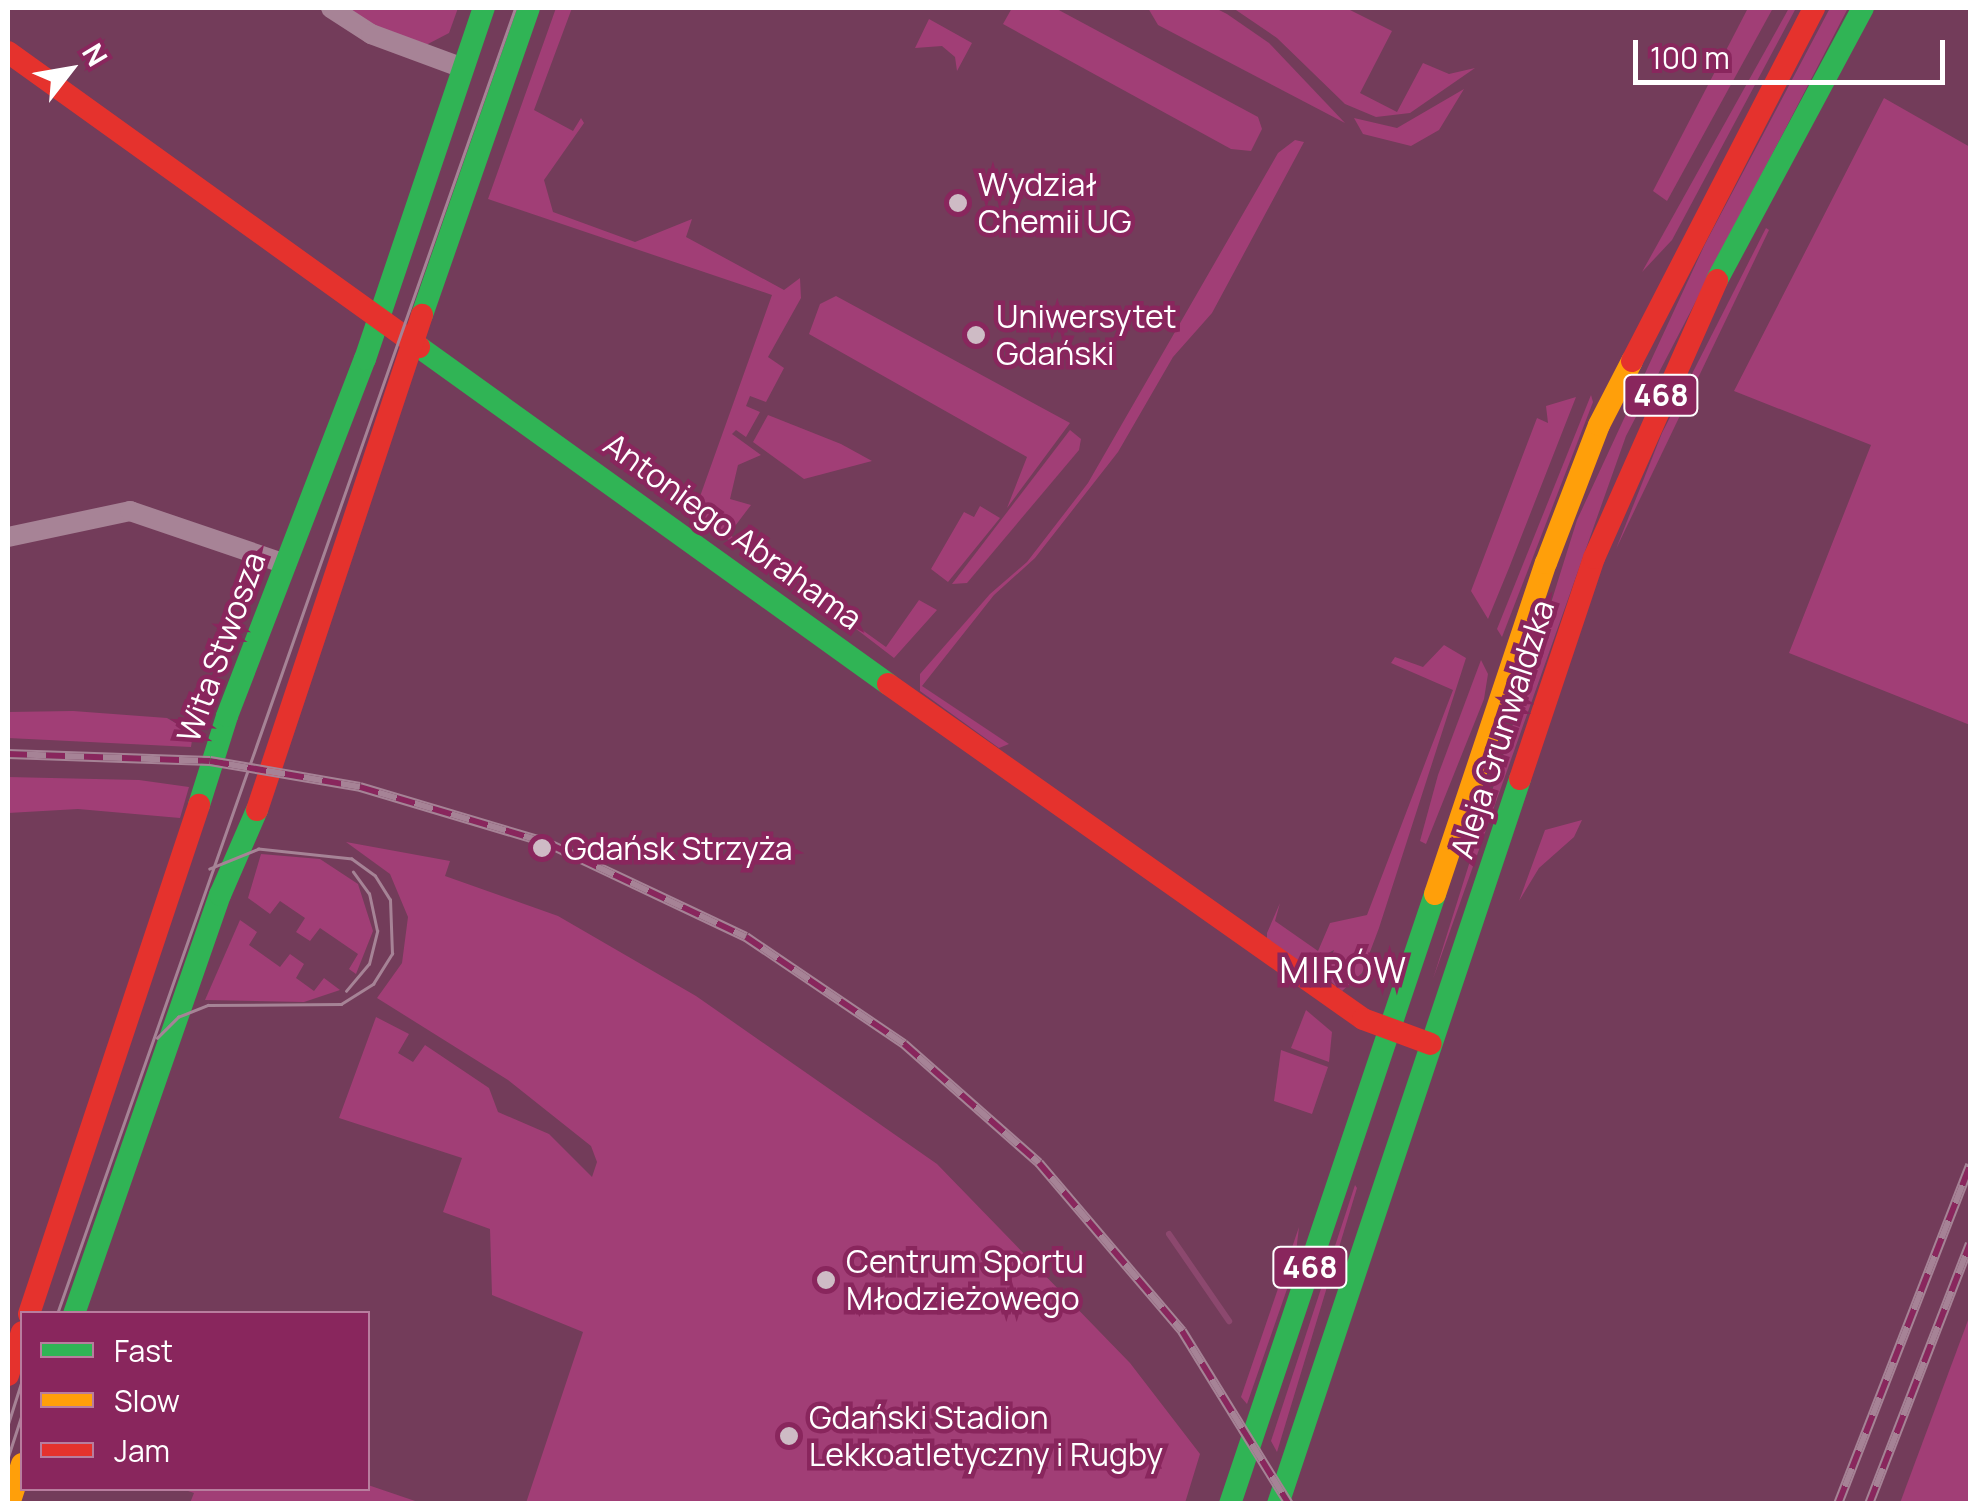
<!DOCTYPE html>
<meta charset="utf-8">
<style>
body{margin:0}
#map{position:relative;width:1978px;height:1511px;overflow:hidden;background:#733c5a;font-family:Manrope,sans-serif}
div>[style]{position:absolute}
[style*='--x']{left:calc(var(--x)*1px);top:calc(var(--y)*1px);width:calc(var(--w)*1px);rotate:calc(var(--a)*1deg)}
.green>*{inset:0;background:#a13e76}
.stream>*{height:6px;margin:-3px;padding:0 3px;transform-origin:3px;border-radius:3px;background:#8c486e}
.street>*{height:20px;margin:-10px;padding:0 10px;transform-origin:10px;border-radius:10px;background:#a78396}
.fast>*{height:22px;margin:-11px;padding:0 11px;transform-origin:11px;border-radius:11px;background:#30b455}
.slow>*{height:22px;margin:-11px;padding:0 11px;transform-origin:11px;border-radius:11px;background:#ff9f0a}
.jam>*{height:22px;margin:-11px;padding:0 11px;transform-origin:11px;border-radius:11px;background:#e5322d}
.tram>*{height:2.5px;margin:-1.25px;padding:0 1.25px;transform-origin:1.25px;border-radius:1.25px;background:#a68396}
.rail>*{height:10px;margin-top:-5px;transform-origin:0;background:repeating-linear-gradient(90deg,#89265d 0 19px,#a68396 0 38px);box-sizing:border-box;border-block:2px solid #a68396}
.dots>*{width:28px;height:28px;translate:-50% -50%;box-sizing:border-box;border:5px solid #89265d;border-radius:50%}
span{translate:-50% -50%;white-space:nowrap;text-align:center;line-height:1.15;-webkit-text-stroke:9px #89265d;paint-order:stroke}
.shield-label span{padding:2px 8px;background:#89265d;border:2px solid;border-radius:8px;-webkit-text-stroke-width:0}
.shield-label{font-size:30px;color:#fff;font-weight:700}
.poi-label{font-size:32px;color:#fff}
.left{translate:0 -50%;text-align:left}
.street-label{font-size:32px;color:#fff}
.neighbourhood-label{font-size:35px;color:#fff;letter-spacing:2.5px}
.frame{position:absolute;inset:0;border:10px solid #fff;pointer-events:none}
.legend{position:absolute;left:20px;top:1311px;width:350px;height:180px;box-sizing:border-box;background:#89265d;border:2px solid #b87d9e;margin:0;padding:12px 18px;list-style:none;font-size:30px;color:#fff}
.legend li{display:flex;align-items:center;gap:20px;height:50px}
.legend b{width:50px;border:2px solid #b87d9e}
.north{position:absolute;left:20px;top:20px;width:100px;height:100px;-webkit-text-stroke:8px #89265d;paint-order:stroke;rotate:59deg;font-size:28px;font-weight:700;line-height:40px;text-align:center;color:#fff}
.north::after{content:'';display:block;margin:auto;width:35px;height:45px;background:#fff;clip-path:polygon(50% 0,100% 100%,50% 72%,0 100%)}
.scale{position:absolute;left:1633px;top:40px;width:312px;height:45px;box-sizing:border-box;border:5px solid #fff;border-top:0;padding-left:12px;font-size:30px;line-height:35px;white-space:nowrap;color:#fff;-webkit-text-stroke:8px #89265d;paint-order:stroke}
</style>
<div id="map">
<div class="green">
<i style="clip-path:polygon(345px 8px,458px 8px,449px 33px,426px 45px,369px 24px)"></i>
<i style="clip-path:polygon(556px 8px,572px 8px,534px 110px,573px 131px,581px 118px,584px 123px,544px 180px,553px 212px,635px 242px,692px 219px,686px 237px,784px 290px,800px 278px,801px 298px,768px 357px,784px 368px,766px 402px,750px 396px,746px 406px,760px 412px,746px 437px,736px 430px,732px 434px,761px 455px,738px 465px,730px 499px,751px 505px,729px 534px,778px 573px,693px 516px,772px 295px,488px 199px)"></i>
<i style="clip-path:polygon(1012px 8px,1055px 8px,1258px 117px,1262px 129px,1251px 151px,1231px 149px,1003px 24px)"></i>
<i style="clip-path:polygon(1148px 8px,1215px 8px,1227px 14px,1269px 43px,1345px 123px,1158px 25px)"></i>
<i style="clip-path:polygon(1233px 8px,1346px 8px,1392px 31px,1360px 93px,1397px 112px,1423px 63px,1449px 74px,1475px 68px,1410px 113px,1376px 117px,1345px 104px,1277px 38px)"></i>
<i style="clip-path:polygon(1748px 8px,1773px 8px,1667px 201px,1653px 191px)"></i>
<i style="clip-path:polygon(1789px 8px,1796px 8px,1672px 240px,1642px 272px)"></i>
<i style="clip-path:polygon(1830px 8px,1848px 8px,1626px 436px,1433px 979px,1577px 520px,1705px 244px)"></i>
<i style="clip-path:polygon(929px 19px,972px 43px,957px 71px,955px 57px,942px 46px,915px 48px)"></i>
<i style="clip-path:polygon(1464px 89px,1439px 130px,1411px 146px,1363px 134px,1354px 118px,1397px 128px)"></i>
<i style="clip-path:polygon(1884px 98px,1970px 147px,1970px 725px,1789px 653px,1871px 445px,1734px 391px)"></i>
<i style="clip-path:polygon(1295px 140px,1304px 142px,1212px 313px,1173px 357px,1118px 452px,1035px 558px,994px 595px,922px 686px,1009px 744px,999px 748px,920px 691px,920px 674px,990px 594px,1027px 562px,1088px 483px,1278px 153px)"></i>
<i style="clip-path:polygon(1766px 228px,1769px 230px,1616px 549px,1662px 433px)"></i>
<i style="clip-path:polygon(836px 296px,1070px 423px,1007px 508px,1027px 457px,809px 334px,820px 304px)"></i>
<i style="clip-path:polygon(1591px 395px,1593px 402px,1502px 637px,1497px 629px)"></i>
<i style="clip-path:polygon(1576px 397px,1509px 568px,1488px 619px,1471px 591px,1537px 418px,1548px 423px,1546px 406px)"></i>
<i style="clip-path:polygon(768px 415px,841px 444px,872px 461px,804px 479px,753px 442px)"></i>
<i style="clip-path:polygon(1070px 430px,1081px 439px,1079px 450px,967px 583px,952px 584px)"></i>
<i style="clip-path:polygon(980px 506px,1000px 518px,948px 582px,931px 569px,964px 512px,974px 517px)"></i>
<i style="clip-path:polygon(791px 579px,886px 647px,919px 600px,937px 610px,894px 658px)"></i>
<i style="clip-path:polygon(1444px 645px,1466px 658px,1379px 928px,1362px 973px,1342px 991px,1324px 976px,1334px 950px,1306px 965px,1267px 941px,1267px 933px,1280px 903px,1275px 921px,1318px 951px,1330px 923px,1367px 915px,1453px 690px,1391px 663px,1395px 657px,1423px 667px)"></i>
<i style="clip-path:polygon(1481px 660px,1488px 674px,1484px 699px,1426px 844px,1420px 841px,1438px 775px)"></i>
<i style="clip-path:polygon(73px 711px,167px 718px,193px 733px,191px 747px,8px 738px,8px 712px)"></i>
<i style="clip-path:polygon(8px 777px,139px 780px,189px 787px,180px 818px,78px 809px,8px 813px)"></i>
<i style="clip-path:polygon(1582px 820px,1574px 837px,1539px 868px,1519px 901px,1545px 830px)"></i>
<i style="clip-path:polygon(346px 842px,450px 861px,445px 876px,558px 916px,696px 996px,937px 1164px,1130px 1363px,1200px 1454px,1185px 1503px,526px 1503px,583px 1332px,492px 1295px,490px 1229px,443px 1212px,462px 1158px,339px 1118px,376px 1017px,409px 1034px,398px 1053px,413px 1062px,425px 1045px,489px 1088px,498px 1112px,549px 1134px,592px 1177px,597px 1162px,591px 1146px,508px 1080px,377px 998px,402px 963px,408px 917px,390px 874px)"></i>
<i style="clip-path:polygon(261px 854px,320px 859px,358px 884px,373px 931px,356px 974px,349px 969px,358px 954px,320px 928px,310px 941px,296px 932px,305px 918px,280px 901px,270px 914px,248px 898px)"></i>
<i style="clip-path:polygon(240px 920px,257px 932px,249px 945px,280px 967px,290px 954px,304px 964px,296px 978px,314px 991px,324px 978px,340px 990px,304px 1002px,205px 1000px)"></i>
<i style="clip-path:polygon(1306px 1010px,1332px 1032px,1329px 1062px,1291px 1048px)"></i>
<i style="clip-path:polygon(1281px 1050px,1328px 1067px,1312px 1114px,1274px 1101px)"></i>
<i style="clip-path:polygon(1355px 1185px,1357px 1188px,1277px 1452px,1271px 1441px)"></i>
<i style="clip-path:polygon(1299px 1227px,1294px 1269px,1247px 1404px,1241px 1397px)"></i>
<i style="clip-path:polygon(1970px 1315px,1970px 1503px,1900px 1503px)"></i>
<i style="clip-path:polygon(368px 1485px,421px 1503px,190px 1503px,194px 1493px,182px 1489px)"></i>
</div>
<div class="stream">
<i style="--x:1169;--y:1234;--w:106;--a:55.4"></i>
</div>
<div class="street">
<i style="--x:331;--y:8;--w:48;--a:33"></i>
<i style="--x:371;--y:34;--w:98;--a:20.3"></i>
<i style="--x:8;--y:537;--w:125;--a:-12"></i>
<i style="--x:130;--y:511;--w:165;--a:18.8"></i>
</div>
<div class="fast">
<i style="--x:1717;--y:280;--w:309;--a:-61.8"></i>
<i style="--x:422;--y:315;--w:325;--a:-70.8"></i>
<i style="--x:419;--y:347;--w:578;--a:35.7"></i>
<i style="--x:199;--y:805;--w:93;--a:-72.5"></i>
<i style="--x:227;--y:716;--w:383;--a:-68.9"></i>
<i style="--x:365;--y:359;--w:371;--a:-71.3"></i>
<i style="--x:74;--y:1314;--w:444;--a:-70.8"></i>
<i style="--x:220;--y:895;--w:93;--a:-66.5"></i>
<i style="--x:1230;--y:1504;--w:644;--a:-71.42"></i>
<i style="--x:1278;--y:1504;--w:764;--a:-71.54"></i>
</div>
<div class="slow">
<i style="--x:1435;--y:894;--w:349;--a:-71.5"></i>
<i style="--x:1546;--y:563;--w:148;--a:-69"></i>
<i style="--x:1599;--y:425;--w:72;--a:-62.7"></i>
<i style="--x:9;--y:1504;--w:42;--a:-72"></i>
</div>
<div class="jam">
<i style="--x:8;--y:52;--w:506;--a:35.67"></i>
<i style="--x:1632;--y:361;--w:397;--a:-62.7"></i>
<i style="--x:888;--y:684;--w:581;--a:35.19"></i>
<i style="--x:1363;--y:1019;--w:72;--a:20.2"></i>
<i style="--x:1520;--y:779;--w:233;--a:-71.5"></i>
<i style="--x:1594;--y:558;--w:304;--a:-66.1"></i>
<i style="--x:257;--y:810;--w:522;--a:-71.57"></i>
<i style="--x:29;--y:1314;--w:537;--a:-71.53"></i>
<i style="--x:8;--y:1375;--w:45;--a:-72"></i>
</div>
<div class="tram">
<i style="--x:346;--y:991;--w:35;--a:-50"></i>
<i style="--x:369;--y:964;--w:34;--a:-76"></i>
<i style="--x:377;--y:931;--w:38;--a:-102"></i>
<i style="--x:369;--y:894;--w:27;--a:-126"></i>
<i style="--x:157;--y:1038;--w:30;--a:-45"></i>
<i style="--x:178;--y:1017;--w:32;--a:-22"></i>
<i style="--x:208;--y:1005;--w:133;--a:-0.4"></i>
<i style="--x:341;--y:1004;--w:38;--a:-32"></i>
<i style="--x:373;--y:984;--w:36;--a:-58"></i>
<i style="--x:392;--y:954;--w:54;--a:-92.1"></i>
<i style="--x:390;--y:900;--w:28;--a:-122"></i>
<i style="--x:375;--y:876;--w:29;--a:-144"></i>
<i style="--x:352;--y:859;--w:94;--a:-173.9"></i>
<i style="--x:259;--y:849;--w:53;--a:157.8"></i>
<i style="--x:57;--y:1314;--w:1384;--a:-70.67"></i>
<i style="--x:8;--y:1424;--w:46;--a:-72.3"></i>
<i style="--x:8;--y:1457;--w:45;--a:-72"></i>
</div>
<div class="rail">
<i style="--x:8;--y:754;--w:202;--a:2"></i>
<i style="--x:210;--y:761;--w:152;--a:9.8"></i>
<i style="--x:360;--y:787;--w:193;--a:16.6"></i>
<i style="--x:545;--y:842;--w:222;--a:25.3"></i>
<i style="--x:746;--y:937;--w:191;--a:34.1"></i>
<i style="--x:904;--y:1044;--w:180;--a:41.4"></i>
<i style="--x:1039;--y:1163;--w:221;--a:49.6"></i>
<i style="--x:1182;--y:1331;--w:203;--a:58.3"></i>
<i style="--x:1838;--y:1504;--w:364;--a:-68.7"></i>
<i style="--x:1869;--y:1504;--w:279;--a:-68.8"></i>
</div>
<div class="dots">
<i style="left:958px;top:203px;background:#cebbc5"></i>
<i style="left:976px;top:335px;background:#cebbc5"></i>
<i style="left:542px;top:848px;background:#cebbc5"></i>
<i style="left:826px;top:1280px;background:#cebbc5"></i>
<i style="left:789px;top:1436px;background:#cebbc5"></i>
</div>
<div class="shield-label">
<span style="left:1661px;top:395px">468</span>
<span style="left:1310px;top:1267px">468</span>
</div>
<div class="poi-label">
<span class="left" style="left:978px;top:203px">Wydział<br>Chemii UG</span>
<span class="left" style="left:996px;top:335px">Uniwersytet<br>Gdański</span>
<span class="left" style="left:564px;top:848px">Gdańsk Strzyża</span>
<span class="left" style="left:846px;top:1280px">Centrum Sportu<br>Młodzieżowego</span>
<span class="left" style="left:809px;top:1436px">Gdański Stadion<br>Lekkoatletyczny i Rugby</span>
</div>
<div class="street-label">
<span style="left:733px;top:531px;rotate:36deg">Antoniego Abrahama</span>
<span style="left:221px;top:647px;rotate:-70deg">Wita Stwosza</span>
<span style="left:1502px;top:729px;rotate:-72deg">Aleja Grunwaldzka</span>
</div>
<div class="neighbourhood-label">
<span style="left:1344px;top:970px">MIRÓW</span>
</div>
<div class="frame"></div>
<ul class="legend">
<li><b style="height:12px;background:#30b455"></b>Fast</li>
<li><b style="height:12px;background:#ff9f0a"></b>Slow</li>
<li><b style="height:12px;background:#e5322d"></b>Jam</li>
</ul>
<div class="north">N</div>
<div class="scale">100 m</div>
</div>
